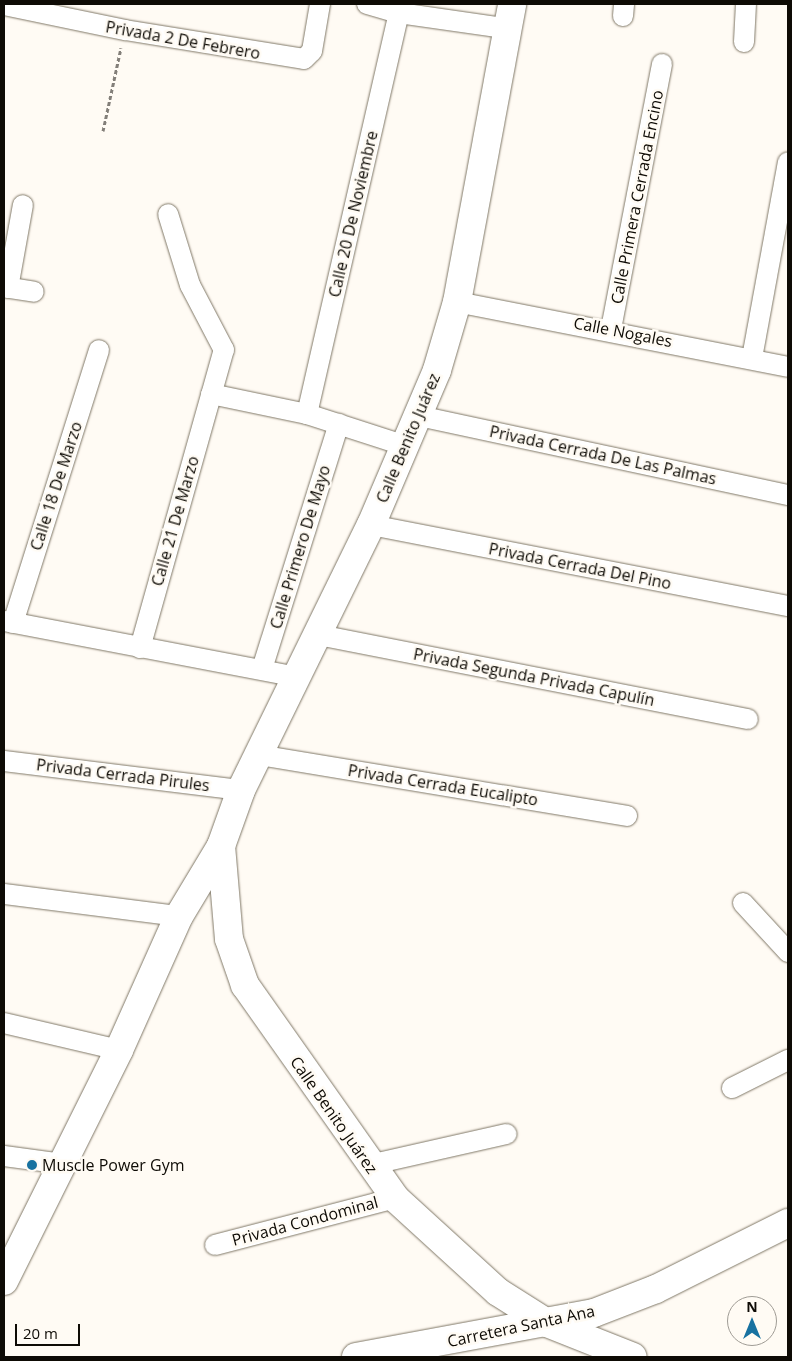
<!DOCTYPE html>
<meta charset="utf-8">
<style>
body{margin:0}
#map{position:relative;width:792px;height:1361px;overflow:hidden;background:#fffbf4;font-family:"Open Sans",sans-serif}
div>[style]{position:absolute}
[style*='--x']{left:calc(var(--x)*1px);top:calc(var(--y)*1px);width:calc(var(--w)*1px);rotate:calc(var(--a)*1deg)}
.path>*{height:3px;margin-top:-1.5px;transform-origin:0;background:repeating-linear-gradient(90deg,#837f79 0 4px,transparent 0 6.5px)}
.roads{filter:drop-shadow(0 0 1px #807867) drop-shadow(0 0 1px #807867)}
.street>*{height:20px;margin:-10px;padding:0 10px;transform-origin:10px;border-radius:10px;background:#fff}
.secondary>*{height:28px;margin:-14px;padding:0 14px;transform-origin:14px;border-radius:14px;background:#fff}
.dots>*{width:14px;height:14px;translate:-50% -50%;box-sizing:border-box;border:2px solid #fffbf4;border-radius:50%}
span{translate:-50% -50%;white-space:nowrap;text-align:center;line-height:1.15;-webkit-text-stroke:5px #fffbf4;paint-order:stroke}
.street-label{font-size:16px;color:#0e0b05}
.poi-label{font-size:16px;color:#0e0b05}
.left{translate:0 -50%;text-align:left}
.frame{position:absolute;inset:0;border:5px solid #0e0b05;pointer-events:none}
.north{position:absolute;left:727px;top:1296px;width:50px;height:50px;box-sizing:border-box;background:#fffbf4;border:1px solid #9f9b94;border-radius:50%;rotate:0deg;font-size:14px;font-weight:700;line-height:20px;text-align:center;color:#0e0b05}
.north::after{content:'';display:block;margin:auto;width:18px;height:22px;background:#1872a1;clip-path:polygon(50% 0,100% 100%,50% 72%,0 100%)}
.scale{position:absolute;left:15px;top:1324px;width:65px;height:22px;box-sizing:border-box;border:2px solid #0e0b05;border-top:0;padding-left:6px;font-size:15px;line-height:18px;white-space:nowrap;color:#0e0b05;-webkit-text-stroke:4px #fffbf4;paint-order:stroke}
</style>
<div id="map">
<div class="path">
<i style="--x:103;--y:131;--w:85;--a:-77.8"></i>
</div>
<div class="roads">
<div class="street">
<i style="--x:367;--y:4;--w:33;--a:16"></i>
<i style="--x:399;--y:13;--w:112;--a:8.2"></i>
<i style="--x:4;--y:5;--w:124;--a:11.7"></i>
<i style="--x:125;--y:30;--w:181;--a:9.2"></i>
<i style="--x:304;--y:59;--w:11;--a:-45"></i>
<i style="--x:312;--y:51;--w:48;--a:-80.3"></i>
<i style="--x:623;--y:16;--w:12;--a:-85"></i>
<i style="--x:744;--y:42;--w:38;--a:-87"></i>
<i style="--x:4;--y:287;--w:30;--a:9"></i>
<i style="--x:8;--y:288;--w:84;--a:-79.8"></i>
<i style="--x:457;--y:302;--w:337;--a:11.1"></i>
<i style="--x:611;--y:329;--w:270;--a:-79.1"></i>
<i style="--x:752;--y:358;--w:199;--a:-79.6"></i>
<i style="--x:211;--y:394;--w:98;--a:11.8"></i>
<i style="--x:307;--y:414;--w:104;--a:17.9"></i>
<i style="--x:307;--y:414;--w:411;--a:-77.1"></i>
<i style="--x:419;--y:416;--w:377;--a:12.1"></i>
<i style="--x:371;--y:525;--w:425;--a:11"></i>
<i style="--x:4;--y:621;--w:298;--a:10.8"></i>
<i style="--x:13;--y:623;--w:286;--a:-72.5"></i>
<i style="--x:319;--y:635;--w:437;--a:11.1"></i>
<i style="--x:140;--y:648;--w:310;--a:-74.3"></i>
<i style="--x:224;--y:350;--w:73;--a:-117.6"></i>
<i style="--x:190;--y:285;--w:74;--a:-107.2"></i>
<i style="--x:262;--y:669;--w:257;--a:-72.6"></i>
<i style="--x:259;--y:755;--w:373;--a:9.4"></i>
<i style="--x:4;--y:761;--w:239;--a:7"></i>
<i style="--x:4;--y:894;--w:176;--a:7.2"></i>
<i style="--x:743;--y:903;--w:67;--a:47.4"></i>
<i style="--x:4;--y:1023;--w:118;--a:13.2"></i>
<i style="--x:732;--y:1088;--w:63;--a:-26.6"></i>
<i style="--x:4;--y:1156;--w:61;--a:7.6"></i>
<i style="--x:369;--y:1165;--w:141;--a:-12.7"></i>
<i style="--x:215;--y:1245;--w:186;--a:-14.6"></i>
</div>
<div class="secondary">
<i style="--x:221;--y:846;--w:93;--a:85.1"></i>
<i style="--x:229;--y:939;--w:49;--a:70.8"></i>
<i style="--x:245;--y:985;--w:261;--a:54.8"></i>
<i style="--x:395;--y:1198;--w:139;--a:42.4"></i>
<i style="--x:498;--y:1292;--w:58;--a:32.3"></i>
<i style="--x:547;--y:1323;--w:92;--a:21.6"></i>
<i style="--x:4;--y:1281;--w:258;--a:-63.5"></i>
<i style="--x:119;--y:1050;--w:147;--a:-65.9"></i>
<i style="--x:179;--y:916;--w:82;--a:-59"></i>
<i style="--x:221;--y:846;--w:59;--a:-70.3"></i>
<i style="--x:241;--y:790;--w:295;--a:-63.9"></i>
<i style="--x:371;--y:525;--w:168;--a:-66.9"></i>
<i style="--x:437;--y:370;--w:71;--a:-73.6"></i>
<i style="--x:457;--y:302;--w:303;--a:-79.5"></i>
<i style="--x:356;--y:1357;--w:242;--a:-10.5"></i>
<i style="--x:594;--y:1313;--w:66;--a:-21.2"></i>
<i style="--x:656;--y:1289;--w:148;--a:-26.6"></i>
</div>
</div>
<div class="dots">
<i style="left:32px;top:1165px;background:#1872a1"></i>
</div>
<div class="street-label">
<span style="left:183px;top:40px;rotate:10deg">Privada 2 De Febrero</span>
<span style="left:637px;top:197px;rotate:-79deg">Calle Primera Cerrada Encino</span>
<span style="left:353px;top:214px;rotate:-77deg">Calle 20 De Noviembre</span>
<span style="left:623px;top:332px;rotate:11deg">Calle Nogales</span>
<span style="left:408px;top:438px;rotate:-67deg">Calle Benito Juárez</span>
<span style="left:603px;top:455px;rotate:12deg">Privada Cerrada De Las Palmas</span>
<span style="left:56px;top:486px;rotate:-72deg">Calle 18 De Marzo</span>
<span style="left:175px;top:521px;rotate:-74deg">Calle 21 De Marzo</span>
<span style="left:300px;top:547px;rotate:-73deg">Calle Primero De Mayo</span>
<span style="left:580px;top:566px;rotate:11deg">Privada Cerrada Del Pino</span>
<span style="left:534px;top:677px;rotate:11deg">Privada Segunda Privada Capulín</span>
<span style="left:123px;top:775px;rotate:7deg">Privada Cerrada Pirules</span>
<span style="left:443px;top:785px;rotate:9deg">Privada Cerrada Eucalipto</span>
<span style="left:334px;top:1115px;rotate:55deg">Calle Benito Juárez</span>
<span style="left:305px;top:1221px;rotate:-15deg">Privada Condominal</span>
<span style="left:521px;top:1326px;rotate:-12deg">Carretera Santa Ana</span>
</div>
<div class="poi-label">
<span class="left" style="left:42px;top:1165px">Muscle Power Gym</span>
</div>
<div class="frame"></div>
<div class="north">N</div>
<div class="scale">20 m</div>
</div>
